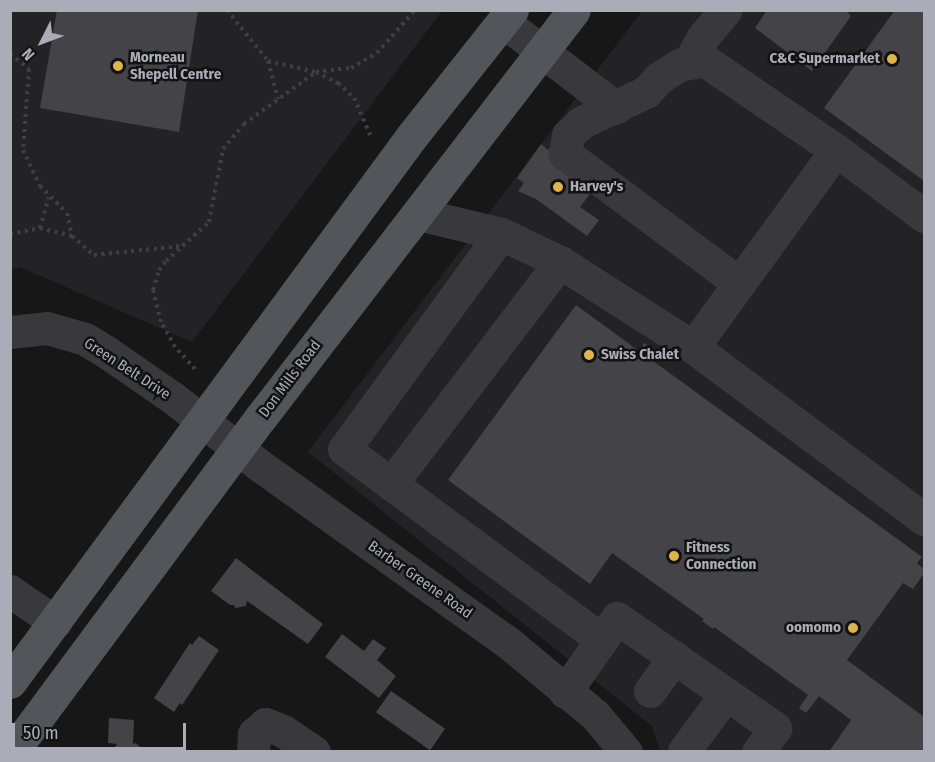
<!DOCTYPE html>
<style>
body{margin:0}
#map{position:relative;width:935px;height:762px;overflow:hidden;background:#171718;font-family:"Fira Sans Condensed",sans-serif}
div>[style]{position:absolute}
[style*='--x']{left:calc(var(--x)*1px);top:calc(var(--y)*1px);width:calc(var(--w)*1px);rotate:calc(var(--a)*1deg)}
.built>*{inset:0;background:#232325}
.building>*{inset:0;background:#444448;transform-origin:0 0}
.path>*{height:4px;margin-top:-2px;transform-origin:0;background:repeating-linear-gradient(90deg,#3e3f44 0 3px,transparent 0 7.5px)}
.minor>*{height:33px;margin:-16.5px;padding:0 16.5px;transform-origin:16.5px;border-radius:16.5px;background:#38383d}
.major>*{height:33px;margin:-16.5px;padding:0 16.5px;transform-origin:16.5px;border-radius:16.5px;background:#54555b}
.dots>*{width:16px;height:16px;translate:-50% -50%;box-sizing:border-box;border:3px solid #121213;border-radius:50%}
span{translate:-50% -50%;white-space:nowrap;text-align:center;line-height:1.15;-webkit-text-stroke:5px #121213;paint-order:stroke}
.poi-label{font-size:15px;color:#aaadb7;font-weight:700}
.left{translate:0 -50%;text-align:left}
.right{translate:-100% -50%;text-align:right}
.street-label{font-size:15px;color:#aaadb7}
.frame{position:absolute;inset:0;border:12px solid #aaadb7;pointer-events:none}
.north{position:absolute;left:12px;top:12px;width:60px;height:60px;-webkit-text-stroke:4px #121213;paint-order:stroke;rotate:228deg;font-size:16px;font-weight:700;line-height:24px;text-align:center;color:#aaadb7}
.north::after{content:'';display:block;margin:auto;width:21px;height:27px;background:#aaadb7;clip-path:polygon(50% 0,100% 100%,50% 72%,0 100%)}
.scale{position:absolute;left:12px;top:723px;width:174px;height:27px;box-sizing:border-box;border:3px solid #aaadb7;border-top:0;padding-left:8px;font-size:18px;line-height:21px;white-space:nowrap;color:#aaadb7;-webkit-text-stroke:4px #121213;paint-order:stroke}
</style>
<div id="map">
<div class="built">
<i style="clip-path:polygon(11px 11px,442px 11px,192px 342px,20px 267px,11px 270px)"></i>
<i style="clip-path:polygon(642px 11px,924px 11px,924px 751px,660px 751px,652px 726px,308px 452px)"></i>
</div>
<div class="building">
<i style="clip-path:polygon(57px 10px,198px 10px,179px 132px,40px 108px)"></i>
<i style="clip-path:polygon(767px 10px,850px 10px,848px 13px,851px 16px,812px 71px,755px 28px)"></i>
<i style="clip-path:polygon(895px 10px,924px 10px,924px 181px,824px 108px)"></i>
<i style="clip-path:polygon(541px 144px,548px 150px,552px 145px,600px 181px,580px 207px,599px 220px,587px 236px,536px 199px,518px 191px,524px 183px,517px 178px)"></i>
<i style="clip-path:polygon(576px 305px,639px 351px,644px 343px,651px 348px,645px 355px,922px 557px,917px 563px,924px 569px,924px 573px,913px 589px,903px 583px,847px 660px,924px 717px,924px 752px,829px 752px,851px 720px,819px 696px,806px 713px,799px 708px,808px 695px,714px 627px,713px 629px,702px 621px,704px 619px,612px 553px,590px 584px,448px 480px)"></i>
<i style="clip-path:polygon(236px 558px,323px 624px,308px 644px,247px 601px,246px 606px,235px 608px,234px 605px,230px 605px,211px 591px)"></i>
<i style="clip-path:polygon(342px 634px,364px 651px,373px 639px,386px 648px,377px 660px,396px 676px,379px 698px,325px 657px)"></i>
<i style="clip-path:polygon(199px 636px,219px 650px,182px 705px,180px 703px,174px 712px,154px 698px,190px 643px,192px 645px)"></i>
<i style="left:391px;top:691px;width:66px;height:26px;rotate:35deg"></i>
<i style="clip-path:polygon(109px 718px,134px 720px,133px 744px,136px 743px,145px 752px,112px 752px,117px 744px,108px 743px)"></i>
</div>
<div class="path">
<i style="--x:227;--y:10;--w:65;--a:51.2"></i>
<i style="--x:268;--y:61;--w:49;--a:12.9"></i>
<i style="--x:316;--y:72;--w:25;--a:27"></i>
<i style="--x:338;--y:83;--w:22;--a:43"></i>
<i style="--x:354;--y:98;--w:43;--a:66.4"></i>
<i style="--x:10;--y:54;--w:24;--a:38"></i>
<i style="--x:29;--y:69;--w:81;--a:94.2"></i>
<i style="--x:23;--y:150;--w:40;--a:65"></i>
<i style="--x:40;--y:186;--w:38;--a:45"></i>
<i style="--x:67;--y:213;--w:24;--a:78"></i>
<i style="--x:72;--y:236;--w:29;--a:41"></i>
<i style="--x:94;--y:255;--w:88;--a:-5.8"></i>
<i style="--x:268;--y:61;--w:39;--a:75"></i>
<i style="--x:40;--y:228;--w:32;--a:-74"></i>
<i style="--x:10;--y:234;--w:31;--a:-11"></i>
<i style="--x:40;--y:228;--w:33;--a:14"></i>
<i style="--x:195;--y:369;--w:30;--a:-132"></i>
<i style="--x:175;--y:347;--w:29;--a:-119"></i>
<i style="--x:161;--y:322;--w:33;--a:-104"></i>
<i style="--x:153;--y:290;--w:21;--a:-73"></i>
<i style="--x:159;--y:270;--w:11;--a:-52"></i>
<i style="--x:166;--y:261;--w:58;--a:-42.2"></i>
<i style="--x:209;--y:222;--w:74;--a:-79.1"></i>
<i style="--x:223;--y:149;--w:33;--a:-50"></i>
<i style="--x:244;--y:124;--w:89;--a:-35.8"></i>
<i style="--x:316;--y:72;--w:35;--a:-7"></i>
<i style="--x:351;--y:68;--w:30;--a:-30"></i>
<i style="--x:377;--y:53;--w:57;--a:-48.5"></i>
</div>
<div class="minor">
<i style="--x:504;--y:22;--w:141;--a:37.5"></i>
<i style="--x:690;--y:61;--w:27;--a:-62"></i>
<i style="--x:703;--y:37;--w:35;--a:-50"></i>
<i style="--x:418;--y:214;--w:85;--a:13.5"></i>
<i style="--x:501;--y:234;--w:65;--a:25.4"></i>
<i style="--x:560;--y:262;--w:158;--a:32.6"></i>
<i style="--x:693;--y:347;--w:288;--a:36.7"></i>
<i style="--x:501;--y:234;--w:266;--a:126.1"></i>
<i style="--x:344;--y:449;--w:321;--a:36.5"></i>
<i style="--x:739;--y:283;--w:217;--a:-143.4"></i>
<i style="--x:565;--y:154;--w:19;--a:-81"></i>
<i style="--x:568;--y:135;--w:19;--a:-43"></i>
<i style="--x:582;--y:122;--w:71;--a:-25.1"></i>
<i style="--x:646;--y:92;--w:19;--a:-47"></i>
<i style="--x:659;--y:78;--w:24;--a:-33"></i>
<i style="--x:679;--y:65;--w:25;--a:-11"></i>
<i style="--x:704;--y:60;--w:160;--a:34.3"></i>
<i style="--x:836;--y:150;--w:110;--a:36.9"></i>
<i style="--x:10;--y:332;--w:37;--a:-6"></i>
<i style="--x:47;--y:328;--w:40;--a:16"></i>
<i style="--x:85;--y:339;--w:27;--a:31"></i>
<i style="--x:108;--y:353;--w:79;--a:34.7"></i>
<i style="--x:173;--y:398;--w:109;--a:37.9"></i>
<i style="--x:259;--y:465;--w:310;--a:35.5"></i>
<i style="--x:511;--y:645;--w:109;--a:39.8"></i>
<i style="--x:595;--y:715;--w:48;--a:50"></i>
<i style="--x:693;--y:347;--w:243;--a:-54"></i>
<i style="--x:391;--y:484;--w:279;--a:-52.7"></i>
<i style="--x:10;--y:591;--w:55;--a:34.6"></i>
<i style="--x:650;--y:691;--w:42;--a:-54.8"></i>
<i style="--x:565;--y:692;--w:90;--a:-54.9"></i>
<i style="--x:617;--y:618;--w:193;--a:34.8"></i>
<i style="--x:775;--y:728;--w:29;--a:125"></i>
<i style="--x:684;--y:751;--w:71;--a:-53.6"></i>
<i style="--x:253;--y:752;--w:18;--a:-87"></i>
<i style="--x:254;--y:734;--w:15;--a:-42"></i>
<i style="--x:265;--y:724;--w:19;--a:21"></i>
<i style="--x:283;--y:731;--w:37;--a:34"></i>
</div>
<div class="major">
<i style="--x:10;--y:682;--w:678;--a:-53.64"></i>
<i style="--x:412;--y:136;--w:161;--a:-51.6"></i>
<i style="--x:12;--y:752;--w:417;--a:-53.4"></i>
<i style="--x:261;--y:417;--w:513;--a:-52.44"></i>
</div>
<div class="dots">
<i style="left:892px;top:59px;background:#ddb549"></i>
<i style="left:118px;top:66px;background:#ddb549"></i>
<i style="left:558px;top:187px;background:#ddb549"></i>
<i style="left:589px;top:355px;background:#ddb549"></i>
<i style="left:674px;top:556px;background:#ddb549"></i>
<i style="left:853px;top:628px;background:#ddb549"></i>
</div>
<div class="poi-label">
<span class="left" style="left:130px;top:66px">Morneau<br>Shepell Centre</span>
<span class="right" style="left:880px;top:59px">C&amp;C Supermarket</span>
<span class="left" style="left:570px;top:187px">Harvey's</span>
<span class="left" style="left:601px;top:355px">Swiss Chalet</span>
<span class="left" style="left:686px;top:556px">Fitness<br>Connection</span>
<span class="right" style="left:841px;top:628px">oomomo</span>
</div>
<div class="street-label">
<span style="left:127px;top:369px;rotate:33deg">Green Belt Drive</span>
<span style="left:290px;top:379px;rotate:-53deg">Don Mills Road</span>
<span style="left:420px;top:580px;rotate:35deg">Barber Greene Road</span>
</div>
<div class="frame"></div>
<div class="north">N</div>
<div class="scale">50 m</div>
</div>
